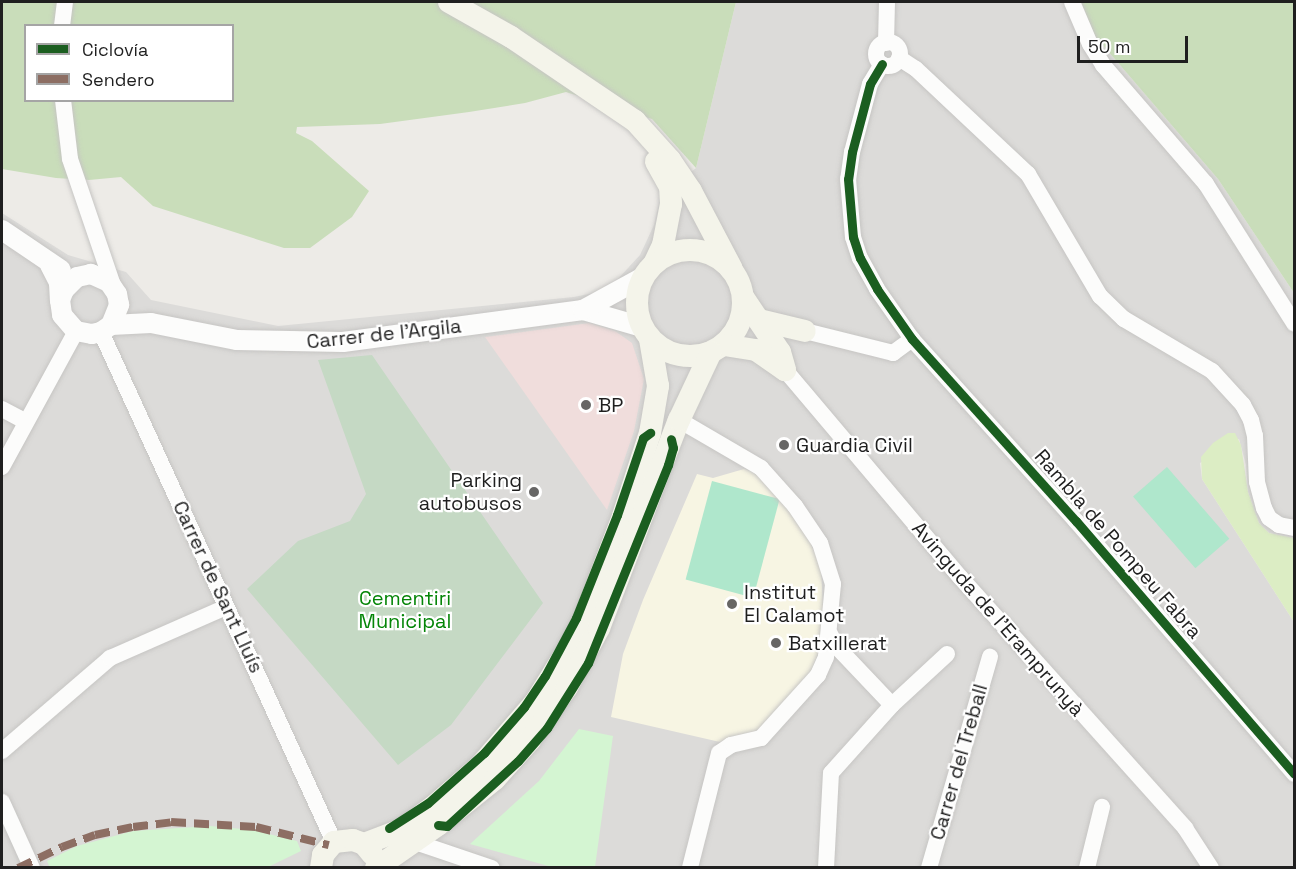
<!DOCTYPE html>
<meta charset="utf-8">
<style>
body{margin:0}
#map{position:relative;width:1296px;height:869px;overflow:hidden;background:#edebe7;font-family:"Space Grotesk",sans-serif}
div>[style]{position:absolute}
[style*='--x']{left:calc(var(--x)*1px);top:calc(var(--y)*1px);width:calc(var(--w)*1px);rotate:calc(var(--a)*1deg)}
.residential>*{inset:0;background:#dcdbd9}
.commercial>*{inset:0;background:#f0dddc}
.education>*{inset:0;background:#f7f5e3}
.grass>*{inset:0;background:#dcedc4}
.forest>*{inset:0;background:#c9ddba}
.cemetery>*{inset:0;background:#c5d9c4}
.park>*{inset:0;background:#d4f5d2}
.pitch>*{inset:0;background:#afe7cc;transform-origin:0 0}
.roads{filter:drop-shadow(0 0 2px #c6c5c3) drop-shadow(0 0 2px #c6c5c3)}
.minor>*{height:16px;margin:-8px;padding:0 8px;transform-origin:8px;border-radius:8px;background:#fcfcfb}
.minor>.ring{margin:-8px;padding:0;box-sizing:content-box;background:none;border:16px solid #fcfcfb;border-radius:50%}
.tertiary>*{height:20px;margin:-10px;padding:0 10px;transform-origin:10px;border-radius:10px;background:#fcfcfb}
.secondary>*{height:22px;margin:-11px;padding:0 11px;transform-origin:11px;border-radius:11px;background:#f4f4ea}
.secondary>.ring{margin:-11px;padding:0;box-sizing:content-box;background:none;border:22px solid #f4f4ea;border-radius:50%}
.quiet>*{height:8px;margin-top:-4px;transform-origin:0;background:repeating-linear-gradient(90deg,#8d6e63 0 15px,transparent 0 23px)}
.cycleway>*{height:9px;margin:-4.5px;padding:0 4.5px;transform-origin:4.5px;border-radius:4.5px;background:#1b5e20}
.dots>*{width:16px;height:16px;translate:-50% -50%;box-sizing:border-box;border:3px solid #fff;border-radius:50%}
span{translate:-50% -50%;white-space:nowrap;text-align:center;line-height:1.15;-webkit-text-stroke:4.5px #fff;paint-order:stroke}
.street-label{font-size:20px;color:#1f1f1f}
.poi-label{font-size:20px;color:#1f1f1f}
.left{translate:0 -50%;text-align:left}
.right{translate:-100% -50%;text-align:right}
.park-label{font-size:20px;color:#048507}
.frame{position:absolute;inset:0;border:3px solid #1f1f1f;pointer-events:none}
.legend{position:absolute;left:24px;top:24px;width:210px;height:78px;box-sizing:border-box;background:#fff;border:2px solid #a5a5a5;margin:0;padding:8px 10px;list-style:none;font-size:18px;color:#1f1f1f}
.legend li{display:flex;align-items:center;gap:12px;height:30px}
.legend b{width:30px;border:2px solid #a5a5a5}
.scale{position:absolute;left:1077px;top:36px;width:111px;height:27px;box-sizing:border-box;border:3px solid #1f1f1f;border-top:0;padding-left:8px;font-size:18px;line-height:21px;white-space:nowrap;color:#1f1f1f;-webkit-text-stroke:4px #fff;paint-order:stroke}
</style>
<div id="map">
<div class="residential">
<i style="clip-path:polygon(736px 2px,1081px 2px,1095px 36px,1218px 179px,1294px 293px,1294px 538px,1269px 533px,1259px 523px,1248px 492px,1246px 465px,1239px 439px,1200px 463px,1202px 479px,1294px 622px,1294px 867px,2px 867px,2px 213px,68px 255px,126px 272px,151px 300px,278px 326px,574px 297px,598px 292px,616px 281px,640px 255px,654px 225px,660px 198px,696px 168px)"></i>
</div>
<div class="commercial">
<i style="clip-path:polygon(589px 323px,615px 331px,632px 343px,644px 379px,634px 431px,607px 510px,485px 337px)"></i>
</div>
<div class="education">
<i style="clip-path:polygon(744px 469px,759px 474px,798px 515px,821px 567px,823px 608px,818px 654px,808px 678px,757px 734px,720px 742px,611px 717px,623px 654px,643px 600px,697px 474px,713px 478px)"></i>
</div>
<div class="grass">
<i style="clip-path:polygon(1228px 433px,1235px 433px,1241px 445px,1248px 492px,1259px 523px,1269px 533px,1294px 538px,1294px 622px,1202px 479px,1201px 457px,1213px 443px)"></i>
</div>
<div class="forest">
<i style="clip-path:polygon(evenodd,2px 2px,736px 2px,696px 168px,652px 119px,566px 92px,525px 103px,469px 112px,380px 124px,297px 127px,296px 133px,312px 141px,369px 191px,352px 217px,310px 248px,284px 248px,153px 206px,121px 177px,89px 180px,56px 178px,2px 169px,2px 2px,26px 26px,232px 26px,232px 100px,26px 100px,26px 26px)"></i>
<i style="clip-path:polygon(1081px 2px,1294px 2px,1294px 293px,1218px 179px,1095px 36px)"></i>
</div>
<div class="cemetery">
<i style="clip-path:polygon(372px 355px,543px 603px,451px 725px,398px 765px,247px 589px,298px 541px,350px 521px,366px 494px,318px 360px)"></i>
</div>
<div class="park">
<i style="clip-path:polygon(579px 729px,613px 736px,595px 867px,552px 867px,470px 844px,539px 781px)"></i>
<i style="clip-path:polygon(210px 826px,253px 830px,297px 841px,301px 851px,266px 868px,50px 868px,47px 861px,77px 846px,133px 831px)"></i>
</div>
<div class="pitch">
<i style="left:1167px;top:467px;width:95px;height:45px;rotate:49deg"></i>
<i style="left:712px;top:481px;width:70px;height:102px;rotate:15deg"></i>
</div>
<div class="roads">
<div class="minor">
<i style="--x:1072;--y:2;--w:46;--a:66.8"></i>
<i style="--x:1090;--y:44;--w:25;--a:58"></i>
<i style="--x:1103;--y:65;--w:157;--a:49.1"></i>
<i style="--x:1206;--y:184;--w:165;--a:57.7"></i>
<i style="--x:62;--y:26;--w:24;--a:-83"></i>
<i class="ring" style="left:876px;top:42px;width:8px;height:8px"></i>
<i style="--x:886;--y:43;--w:41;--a:-88.6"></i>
<i style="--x:899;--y:58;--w:20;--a:33"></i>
<i style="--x:916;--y:69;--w:154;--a:43.2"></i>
<i style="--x:1028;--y:174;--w:142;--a:59.5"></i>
<i style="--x:1100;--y:296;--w:33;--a:44"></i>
<i style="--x:1124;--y:319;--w:102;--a:30.6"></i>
<i style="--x:1212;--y:371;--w:46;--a:47.6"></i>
<i style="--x:1243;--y:405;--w:17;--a:62"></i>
<i style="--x:1251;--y:420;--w:16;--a:76"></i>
<i style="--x:1255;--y:436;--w:46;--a:87.5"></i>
<i style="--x:1257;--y:482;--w:27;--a:75"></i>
<i style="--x:1264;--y:508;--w:11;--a:63"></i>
<i style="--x:1269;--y:518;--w:12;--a:35"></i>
<i style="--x:1279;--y:525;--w:15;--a:11"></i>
<i style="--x:882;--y:64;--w:23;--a:121"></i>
<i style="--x:870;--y:84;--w:70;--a:104.8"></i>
<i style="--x:852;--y:152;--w:27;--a:98"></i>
<i style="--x:848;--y:179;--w:58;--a:85.1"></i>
<i style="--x:853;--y:237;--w:22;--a:72"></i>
<i style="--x:860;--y:258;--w:35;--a:61"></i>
<i style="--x:877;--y:289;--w:61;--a:55"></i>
<i style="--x:912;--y:339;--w:245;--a:48"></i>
<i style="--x:1076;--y:521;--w:334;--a:49.2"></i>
<i style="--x:63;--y:100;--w:59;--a:83.2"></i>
<i style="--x:70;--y:159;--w:136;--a:71.2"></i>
<i style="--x:805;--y:331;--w:91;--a:14"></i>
<i style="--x:893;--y:353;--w:24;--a:-36"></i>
<i style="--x:101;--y:332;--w:561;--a:65.45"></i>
<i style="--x:785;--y:370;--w:272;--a:49.8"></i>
<i style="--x:961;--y:578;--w:336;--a:48.1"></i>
<i style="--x:1185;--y:828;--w:48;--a:57"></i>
<i style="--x:2;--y:409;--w:27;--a:28"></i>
<i style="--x:679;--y:420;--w:95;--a:30.3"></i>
<i style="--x:761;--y:468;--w:51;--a:48.2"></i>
<i style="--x:795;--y:506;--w:45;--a:56"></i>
<i style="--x:820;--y:543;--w:43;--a:72.4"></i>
<i style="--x:833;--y:584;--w:73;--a:95.5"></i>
<i style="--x:826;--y:657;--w:20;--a:114"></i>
<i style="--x:818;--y:675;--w:85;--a:132.1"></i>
<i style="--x:761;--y:738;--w:31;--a:167"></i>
<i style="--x:731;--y:745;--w:14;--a:146"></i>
<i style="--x:719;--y:753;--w:119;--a:104.2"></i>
<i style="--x:2;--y:467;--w:155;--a:-61.4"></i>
<i style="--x:830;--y:634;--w:13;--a:63"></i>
<i style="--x:836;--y:646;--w:81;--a:46.5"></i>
<i style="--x:2;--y:751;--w:143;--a:-40.7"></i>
<i style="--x:110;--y:658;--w:127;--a:-23.7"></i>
<i style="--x:2;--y:802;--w:72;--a:65.6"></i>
<i style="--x:415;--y:842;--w:81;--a:18.7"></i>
<i style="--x:826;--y:868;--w:95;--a:-87"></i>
<i style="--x:831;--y:773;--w:91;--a:-48.1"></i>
<i style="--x:892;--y:705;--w:75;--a:-42.8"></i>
<i style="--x:929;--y:868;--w:220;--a:-73.9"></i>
<i style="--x:1087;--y:868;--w:63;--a:-76.2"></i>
</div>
<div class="tertiary">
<i style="--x:2;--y:230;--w:71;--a:34.1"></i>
<i style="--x:50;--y:265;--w:20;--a:63"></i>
<i style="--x:59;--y:283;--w:17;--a:87"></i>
<i style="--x:60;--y:300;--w:15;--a:82"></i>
<i style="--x:62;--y:315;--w:21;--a:49"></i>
<i style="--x:76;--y:331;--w:16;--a:11"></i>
<i style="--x:92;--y:334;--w:9;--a:-13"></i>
<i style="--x:101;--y:332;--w:12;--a:-35"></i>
<i style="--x:111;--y:325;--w:22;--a:-68"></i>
<i style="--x:119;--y:305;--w:11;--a:-100"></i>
<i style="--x:117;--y:294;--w:14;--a:-124"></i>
<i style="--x:109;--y:282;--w:20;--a:-156"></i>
<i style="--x:91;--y:274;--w:14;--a:168"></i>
<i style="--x:77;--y:277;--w:18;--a:135"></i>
<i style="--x:64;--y:290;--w:11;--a:112"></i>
<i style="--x:583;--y:310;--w:61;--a:16.1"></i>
<i style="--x:111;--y:325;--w:40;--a:-2.9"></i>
<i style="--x:151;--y:323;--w:88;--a:11.2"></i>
<i style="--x:237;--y:340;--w:106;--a:1.1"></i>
<i style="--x:343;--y:342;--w:242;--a:-7.6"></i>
<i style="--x:583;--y:310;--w:68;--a:-28.8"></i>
</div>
<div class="secondary">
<i style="--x:449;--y:2;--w:71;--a:29.4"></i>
<i style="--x:511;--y:37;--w:150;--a:34.1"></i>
<i style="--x:635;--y:121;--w:52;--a:48.1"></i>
<i style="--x:670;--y:160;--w:37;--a:56"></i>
<i style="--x:691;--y:191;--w:88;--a:62.3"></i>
<i class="ring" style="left:637px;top:250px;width:84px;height:84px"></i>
<i style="--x:655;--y:262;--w:19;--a:-65"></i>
<i style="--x:663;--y:245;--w:42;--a:-79"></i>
<i style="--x:671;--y:204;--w:17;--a:-93"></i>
<i style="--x:670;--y:187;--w:29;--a:-119"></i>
<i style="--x:743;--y:297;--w:66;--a:56.1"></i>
<i style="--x:780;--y:352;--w:19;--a:74"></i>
<i style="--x:759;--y:320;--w:47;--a:13.4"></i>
<i style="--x:724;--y:345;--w:32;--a:9"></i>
<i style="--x:756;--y:350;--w:35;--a:35"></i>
<i style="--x:364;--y:844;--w:40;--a:-21"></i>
<i style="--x:401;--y:830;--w:41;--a:-36"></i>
<i style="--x:434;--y:806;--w:62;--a:-41.1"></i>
<i style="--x:481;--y:765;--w:84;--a:-49.3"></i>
<i style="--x:536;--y:701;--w:59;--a:-58.2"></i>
<i style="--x:567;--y:651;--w:34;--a:-62"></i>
<i style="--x:583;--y:621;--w:112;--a:-69.1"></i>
<i style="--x:623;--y:516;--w:87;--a:-72"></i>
<i style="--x:650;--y:433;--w:48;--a:-80.3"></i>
<i style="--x:658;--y:386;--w:48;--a:-99.7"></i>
<i style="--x:321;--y:868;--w:13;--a:-81"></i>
<i style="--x:323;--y:855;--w:17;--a:-50"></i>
<i style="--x:334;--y:842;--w:19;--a:-6"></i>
<i style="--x:353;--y:840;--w:12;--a:20"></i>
<i style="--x:364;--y:844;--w:13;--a:51"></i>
<i style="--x:376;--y:868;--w:75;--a:-34.7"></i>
<i style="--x:438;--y:825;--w:73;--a:-38.9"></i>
<i style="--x:495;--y:779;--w:52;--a:-48.1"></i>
<i style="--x:530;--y:740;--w:65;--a:-55.1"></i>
<i style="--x:567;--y:687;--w:67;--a:-61.5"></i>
<i style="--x:599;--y:628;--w:223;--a:-69"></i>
<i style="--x:679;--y:420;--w:75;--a:-64.8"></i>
</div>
</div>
<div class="quiet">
<i style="--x:18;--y:868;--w:49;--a:-25.5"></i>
<i style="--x:62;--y:847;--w:35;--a:-20"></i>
<i style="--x:95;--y:835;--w:39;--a:-12"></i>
<i style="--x:133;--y:827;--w:38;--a:-7"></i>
<i style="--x:171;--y:822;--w:85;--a:3.4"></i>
<i style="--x:256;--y:827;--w:75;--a:13.9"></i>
</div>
<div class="cycleway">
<i style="--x:882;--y:64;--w:23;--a:121"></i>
<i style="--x:870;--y:84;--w:70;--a:104.8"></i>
<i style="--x:852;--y:152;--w:27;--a:98"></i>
<i style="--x:848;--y:179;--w:58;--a:85.1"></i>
<i style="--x:853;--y:237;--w:22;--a:72"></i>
<i style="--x:860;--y:258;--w:35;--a:61"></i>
<i style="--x:877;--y:289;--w:61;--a:55"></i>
<i style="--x:912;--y:339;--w:245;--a:48"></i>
<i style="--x:1076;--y:521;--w:334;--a:49.2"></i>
<i style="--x:438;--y:825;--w:9;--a:6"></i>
<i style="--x:447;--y:826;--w:96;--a:-42.5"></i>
<i style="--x:518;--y:761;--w:44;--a:-48.7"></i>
<i style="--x:547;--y:728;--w:77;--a:-57.8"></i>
<i style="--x:588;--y:663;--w:214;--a:-68"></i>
<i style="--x:668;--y:465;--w:18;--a:-74"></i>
<i style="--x:673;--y:448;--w:9;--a:-103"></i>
<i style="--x:389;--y:828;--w:46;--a:-32.7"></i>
<i style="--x:428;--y:803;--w:75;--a:-41.8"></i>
<i style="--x:484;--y:753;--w:61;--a:-49"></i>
<i style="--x:524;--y:707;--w:37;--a:-56"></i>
<i style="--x:545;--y:676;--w:66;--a:-61.9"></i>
<i style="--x:576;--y:618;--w:111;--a:-68.3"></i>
<i style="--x:617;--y:515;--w:81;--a:-71.3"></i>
<i style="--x:643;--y:438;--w:9;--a:-36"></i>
</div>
<div class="dots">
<i style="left:586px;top:405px;background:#676665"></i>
<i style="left:784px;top:445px;background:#676665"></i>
<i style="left:534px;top:492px;background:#676665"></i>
<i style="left:732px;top:604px;background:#676665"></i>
<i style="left:776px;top:643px;background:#676665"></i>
</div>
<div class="street-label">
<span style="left:384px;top:334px;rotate:-6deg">Carrer de l'Argila</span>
<span style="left:1118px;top:544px;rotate:49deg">Rambla de Pompeu Fabra</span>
<span style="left:218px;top:587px;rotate:65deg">Carrer de Sant Lluís</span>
<span style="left:998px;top:619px;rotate:49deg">Avinguda de l'Eramprunyà</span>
<span style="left:959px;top:762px;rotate:-74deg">Carrer del Treball</span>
</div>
<div class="poi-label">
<span class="left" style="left:598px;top:405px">BP</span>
<span class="left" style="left:796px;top:445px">Guardia Civil</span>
<span class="right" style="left:522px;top:492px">Parking<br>autobusos</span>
<span class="left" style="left:744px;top:604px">Institut<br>El Calamot</span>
<span class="left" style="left:788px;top:643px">Batxillerat</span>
</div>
<div class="park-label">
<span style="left:405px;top:610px">Cementiri<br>Municipal</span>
</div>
<div class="frame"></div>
<ul class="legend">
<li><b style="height:8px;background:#1b5e20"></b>Ciclovía</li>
<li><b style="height:8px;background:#8d6e63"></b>Sendero</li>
</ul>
<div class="scale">50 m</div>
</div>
